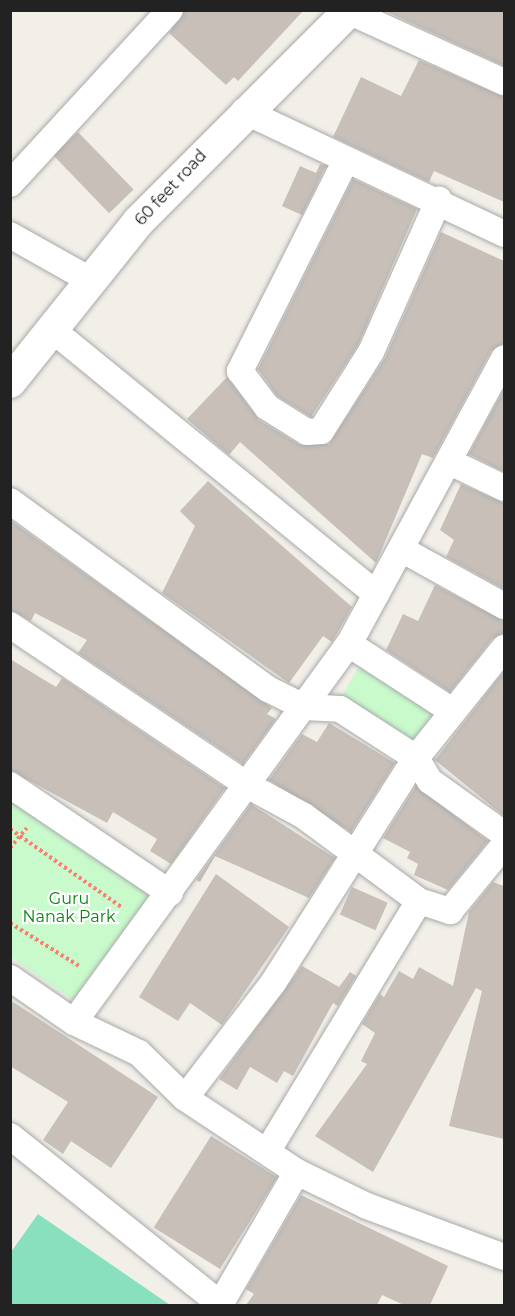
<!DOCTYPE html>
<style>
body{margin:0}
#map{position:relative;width:515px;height:1316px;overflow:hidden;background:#f2efe9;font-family:Montserrat,sans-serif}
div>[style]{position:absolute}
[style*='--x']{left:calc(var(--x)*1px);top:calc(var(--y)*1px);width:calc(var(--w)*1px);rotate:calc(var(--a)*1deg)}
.park>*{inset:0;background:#c8facc}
.pitch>*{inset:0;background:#88e0be}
.building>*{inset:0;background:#c7bfb8;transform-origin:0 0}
.path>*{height:4px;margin-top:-2px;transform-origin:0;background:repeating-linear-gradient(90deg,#fa8072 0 3px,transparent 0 6px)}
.roads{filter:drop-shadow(0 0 2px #a9a9a9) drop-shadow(0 0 2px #a9a9a9)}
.minor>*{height:26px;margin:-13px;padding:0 13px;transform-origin:13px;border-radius:13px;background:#fff}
.tertiary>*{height:32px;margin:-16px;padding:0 16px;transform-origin:16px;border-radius:16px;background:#fff}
span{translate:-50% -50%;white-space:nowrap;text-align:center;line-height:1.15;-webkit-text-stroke:4.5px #fff;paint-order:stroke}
.street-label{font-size:16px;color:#222}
.park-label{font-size:16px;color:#0c8416}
.frame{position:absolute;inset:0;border:12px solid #222;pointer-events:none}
</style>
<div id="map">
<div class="park">
<i style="clip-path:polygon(362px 661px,433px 713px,414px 740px,399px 742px,340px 699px)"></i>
<i style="clip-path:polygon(10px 796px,152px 896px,73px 1000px,11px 957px)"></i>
</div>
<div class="pitch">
<i style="clip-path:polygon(38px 1214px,170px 1305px,11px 1305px,11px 1252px)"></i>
</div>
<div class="building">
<i style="clip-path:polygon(185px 10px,304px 10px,238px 81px,234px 77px,226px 85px,169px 33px)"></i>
<i style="clip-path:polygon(383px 10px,504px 10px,504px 66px)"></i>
<i style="clip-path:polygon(419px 60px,504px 97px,504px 202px,434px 171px,429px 182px,333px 137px,361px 77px,401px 96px)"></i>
<i style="left:78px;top:132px;width:80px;height:34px;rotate:46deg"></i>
<i style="clip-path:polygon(320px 164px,326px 166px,302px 215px,282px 206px,300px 166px,316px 173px)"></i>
<i style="clip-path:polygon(353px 179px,417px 209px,358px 345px,311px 417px,277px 396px,258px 369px)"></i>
<i style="clip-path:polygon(441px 232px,504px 261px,504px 343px,491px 351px,433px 458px,422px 454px,376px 563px,240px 442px,229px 455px,187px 419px,227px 377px,259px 420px,300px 445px,329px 444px,385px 358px)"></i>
<i style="clip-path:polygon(504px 389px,504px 472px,469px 454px)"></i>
<i style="clip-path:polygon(208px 481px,352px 607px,332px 642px,323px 636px,289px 683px,162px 593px,195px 526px,180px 511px)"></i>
<i style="clip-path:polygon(461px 484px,504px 503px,504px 589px,446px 557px,454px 540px,440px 530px)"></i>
<i style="clip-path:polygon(10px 520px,272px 708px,267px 714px,276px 719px,243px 764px,78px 653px,87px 640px,35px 613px,31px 621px,10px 610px)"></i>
<i style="clip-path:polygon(435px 585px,504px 621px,504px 633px,492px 639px,450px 692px,386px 650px,403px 614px,418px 621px)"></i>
<i style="clip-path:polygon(10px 659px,56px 687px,62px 678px,225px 788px,171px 864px,150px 851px,157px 839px,113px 812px,107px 823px,10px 770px)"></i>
<i style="clip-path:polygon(504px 671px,504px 816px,435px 760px)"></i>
<i style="clip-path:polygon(329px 723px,395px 763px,351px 832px,269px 780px,302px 734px,317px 742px)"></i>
<i style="clip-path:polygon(416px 786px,488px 841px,448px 890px,414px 875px,418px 864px,407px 858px,410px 852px,383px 838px)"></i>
<i style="clip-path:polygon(251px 804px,335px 858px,309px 898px,215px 856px,200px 882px,196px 880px)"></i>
<i style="clip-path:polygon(216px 874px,289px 927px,222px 1025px,190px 1003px,178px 1021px,139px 997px)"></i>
<i style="clip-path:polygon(493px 882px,504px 886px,504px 1139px,449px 1126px,482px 991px,476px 988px,373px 1172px,315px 1136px,367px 1064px,361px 1061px,375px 1033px,362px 1024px,380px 994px,384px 997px,399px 971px,413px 979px,419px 967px,453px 986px,469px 912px)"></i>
<i style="left:352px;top:887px;width:39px;height:30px;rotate:24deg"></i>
<i style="clip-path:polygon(302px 966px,339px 987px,350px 972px,356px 976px,338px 1006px,333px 1003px,293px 1076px,284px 1071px,277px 1083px,250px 1067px,237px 1090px,219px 1079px)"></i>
<i style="clip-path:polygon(10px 1000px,158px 1097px,111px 1168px,71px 1141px,63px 1154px,43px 1140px,68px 1102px,10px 1066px)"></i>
<i style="left:211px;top:1136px;width:78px;height:108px;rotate:32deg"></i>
<i style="clip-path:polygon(301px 1195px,448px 1266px,430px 1305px,404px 1305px,382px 1295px,377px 1305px,246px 1305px,254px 1294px,246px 1289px)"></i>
</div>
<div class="path">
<i style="--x:10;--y:829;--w:138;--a:35"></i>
<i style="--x:10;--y:848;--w:26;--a:-50"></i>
<i style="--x:10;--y:923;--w:81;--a:31.9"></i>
</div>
<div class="roads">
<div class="minor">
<i style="--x:348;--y:11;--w:171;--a:24.5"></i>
<i style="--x:244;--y:111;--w:288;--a:25.3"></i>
<i style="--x:345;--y:162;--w:234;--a:116.7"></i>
<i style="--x:240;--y:371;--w:45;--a:53.1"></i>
<i style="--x:267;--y:407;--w:47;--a:32"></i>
<i style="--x:307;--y:432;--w:14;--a:-4"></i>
<i style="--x:321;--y:431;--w:93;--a:-57.7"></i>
<i style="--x:371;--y:352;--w:167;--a:-66"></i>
<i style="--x:10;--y:184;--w:236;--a:-47.4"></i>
<i style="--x:10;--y:235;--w:90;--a:29.4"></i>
<i style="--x:50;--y:328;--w:421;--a:39.2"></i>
<i style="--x:450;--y:462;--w:60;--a:25.7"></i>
<i style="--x:10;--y:501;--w:319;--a:36.1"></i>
<i style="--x:268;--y:689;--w:40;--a:26.6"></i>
<i style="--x:304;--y:707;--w:36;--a:3"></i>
<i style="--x:340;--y:709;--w:90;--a:32.8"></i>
<i style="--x:416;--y:758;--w:27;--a:59"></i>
<i style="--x:430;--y:781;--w:91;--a:35.6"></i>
<i style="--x:401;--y:549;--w:118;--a:29"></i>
<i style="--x:10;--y:625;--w:288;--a:34"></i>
<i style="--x:249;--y:786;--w:63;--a:28.6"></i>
<i style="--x:304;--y:816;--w:143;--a:36.5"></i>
<i style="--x:419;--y:901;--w:293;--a:121.2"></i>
<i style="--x:349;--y:644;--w:123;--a:33"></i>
<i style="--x:10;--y:785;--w:193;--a:34"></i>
<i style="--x:419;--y:901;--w:33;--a:18"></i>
<i style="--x:450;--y:911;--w:85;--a:-50.7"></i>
<i style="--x:10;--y:978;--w:78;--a:34.5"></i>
<i style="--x:74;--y:1022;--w:72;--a:25.5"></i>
<i style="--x:139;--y:1053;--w:64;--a:44.4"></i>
<i style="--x:185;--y:1098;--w:134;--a:33.5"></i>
<i style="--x:297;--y:1172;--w:78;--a:25.9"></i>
<i style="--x:367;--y:1206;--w:146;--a:20.4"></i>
<i style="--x:74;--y:1022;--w:467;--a:-54"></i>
<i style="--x:349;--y:644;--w:325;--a:-61.5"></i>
<i style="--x:185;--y:1098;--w:145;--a:-52.6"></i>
<i style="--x:273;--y:983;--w:267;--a:-57.6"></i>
<i style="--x:416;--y:758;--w:141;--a:-51.3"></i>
<i style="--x:10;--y:1136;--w:265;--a:38.6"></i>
<i style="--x:217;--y:1301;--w:9;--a:-32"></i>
<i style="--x:225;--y:1296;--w:143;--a:-59.9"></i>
</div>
<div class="tertiary">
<i style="--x:10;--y:382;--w:205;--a:-51.3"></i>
<i style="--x:138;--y:222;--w:300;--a:-45"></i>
</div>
</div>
<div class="street-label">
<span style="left:171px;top:188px;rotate:-47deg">60 feet road</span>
</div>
<div class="park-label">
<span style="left:69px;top:908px">Guru<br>Nanak Park</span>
</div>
<div class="frame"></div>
</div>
